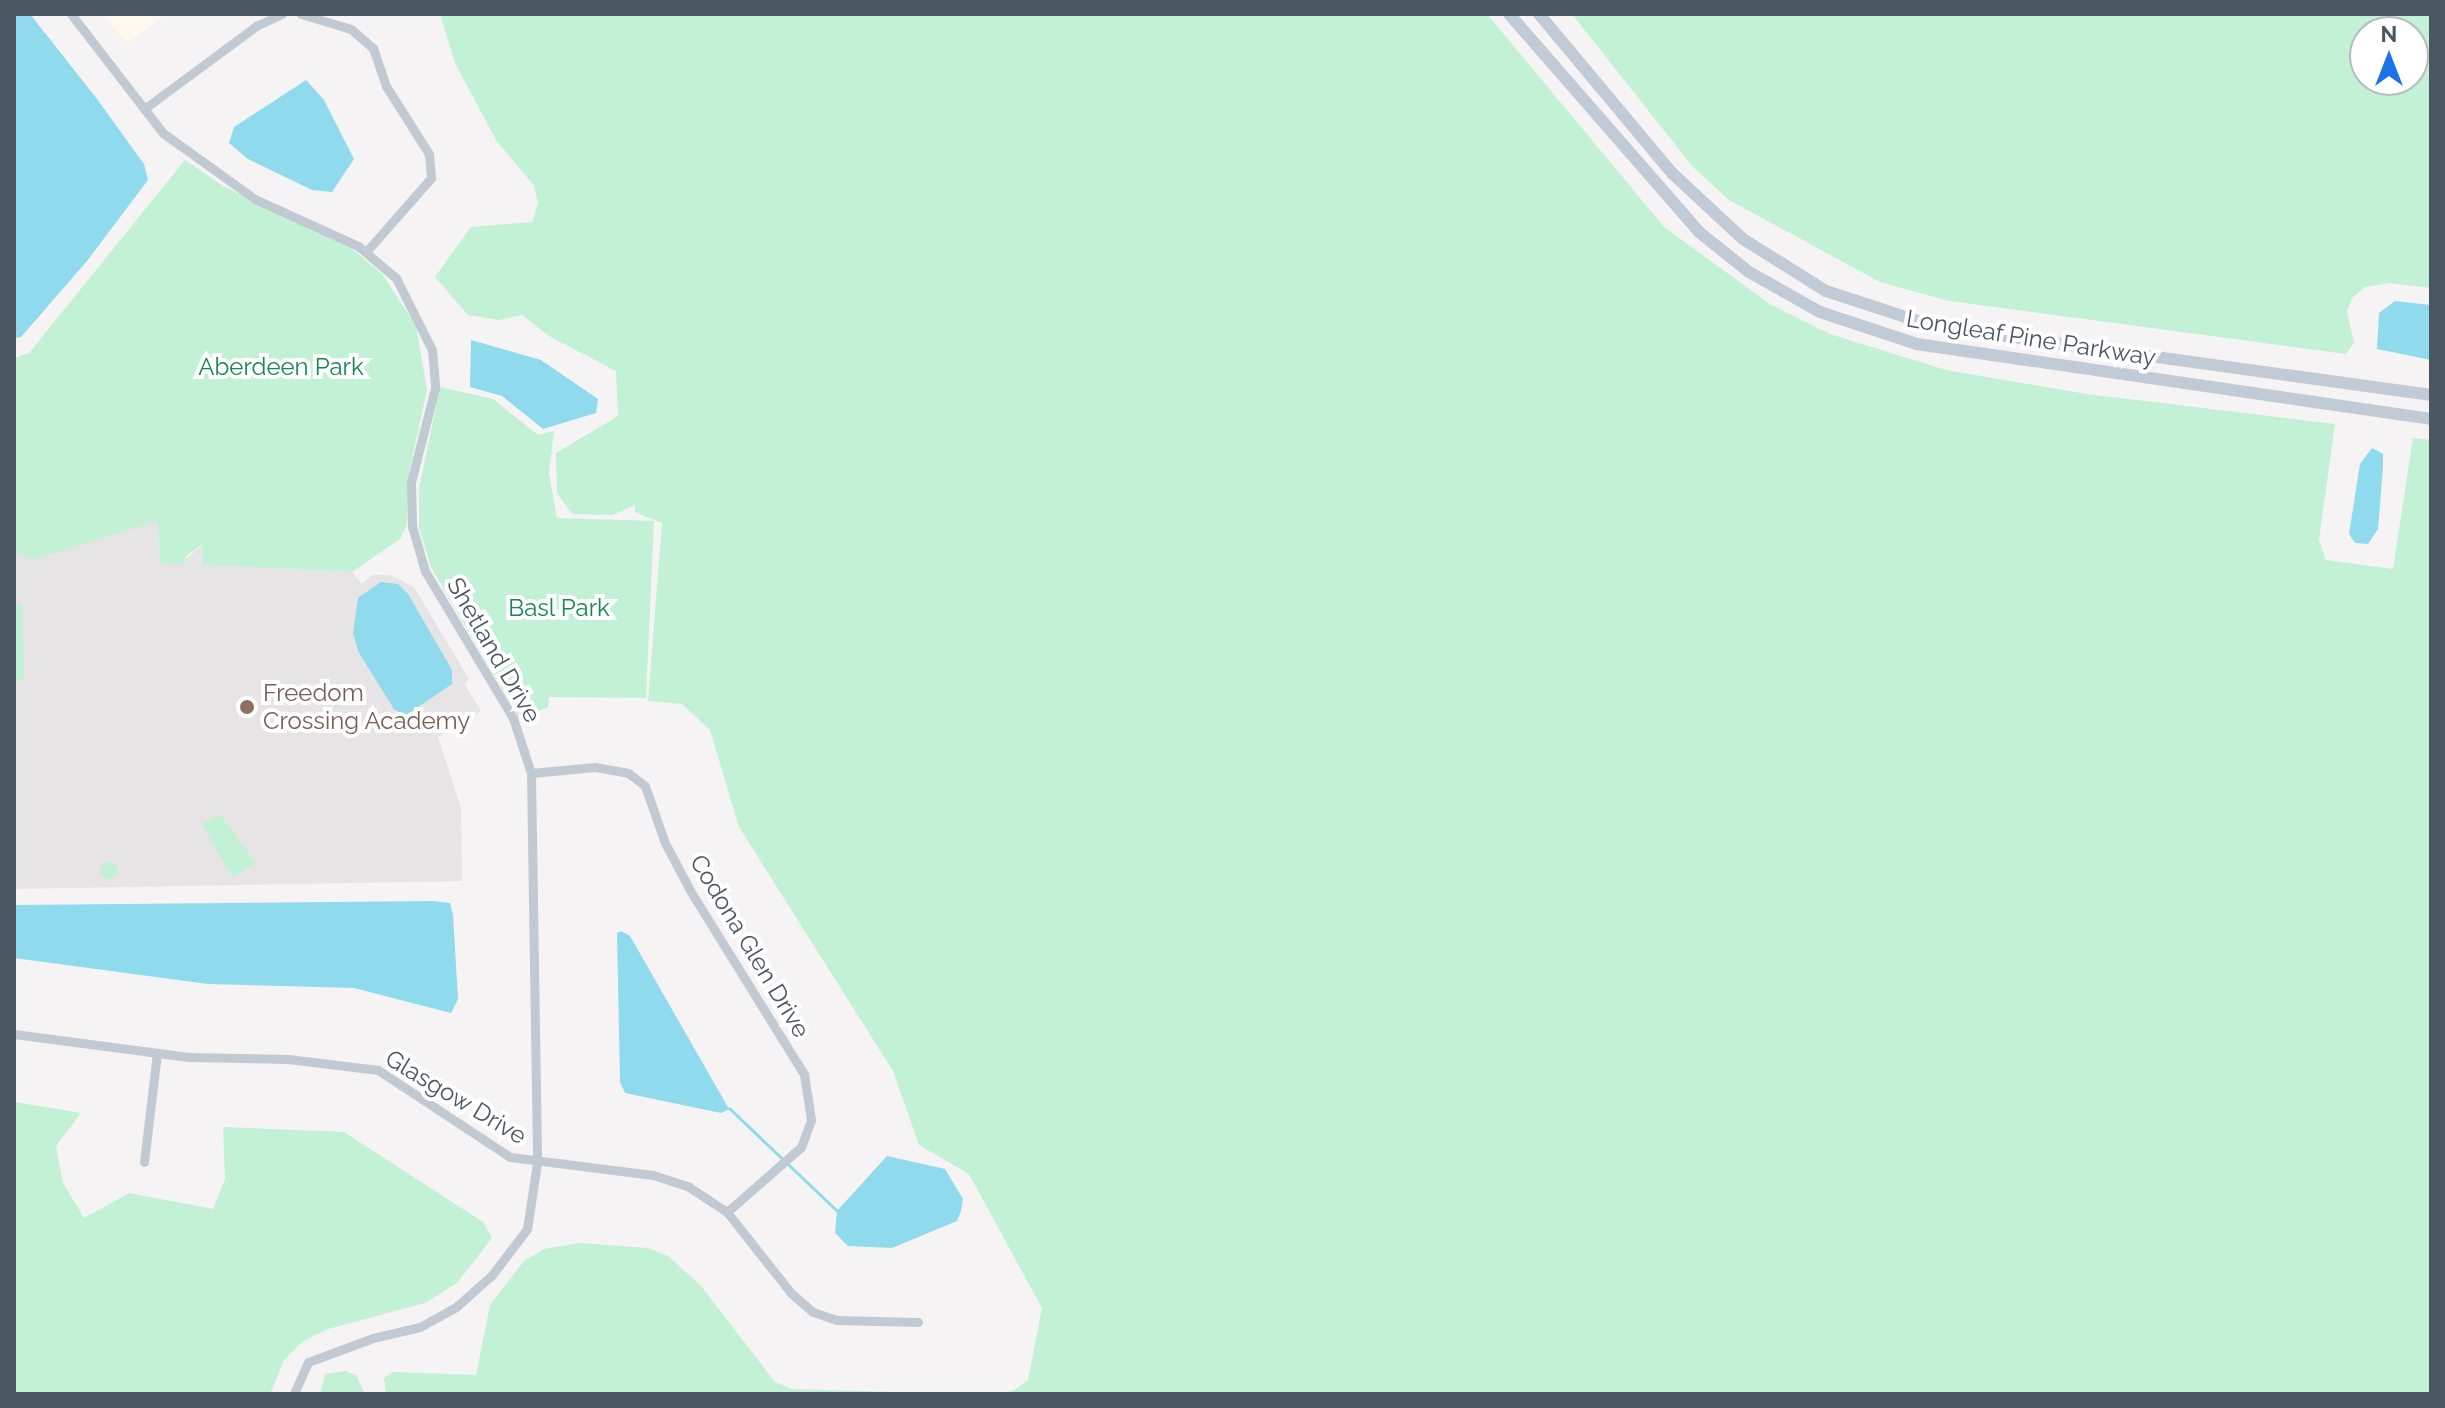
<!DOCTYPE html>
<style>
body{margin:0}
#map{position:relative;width:2445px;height:1408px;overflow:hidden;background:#f5f3f3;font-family:Raleway,sans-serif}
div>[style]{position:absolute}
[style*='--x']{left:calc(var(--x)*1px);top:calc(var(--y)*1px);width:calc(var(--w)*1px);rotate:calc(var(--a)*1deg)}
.commercial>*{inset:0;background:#fdf9ef}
.education>*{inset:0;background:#e6e4e5}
.green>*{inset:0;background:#c3f1d5}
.round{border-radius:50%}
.water>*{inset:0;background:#90daee}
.stream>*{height:3px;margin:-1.5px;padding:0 1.5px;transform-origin:1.5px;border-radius:1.5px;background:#90daee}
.street>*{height:9px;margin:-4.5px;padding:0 4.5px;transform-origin:4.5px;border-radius:4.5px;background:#c1cad2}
.secondary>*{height:12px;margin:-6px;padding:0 6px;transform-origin:6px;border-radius:6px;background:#c1cbd6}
.dots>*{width:22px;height:22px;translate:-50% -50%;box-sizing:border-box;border:4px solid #fff;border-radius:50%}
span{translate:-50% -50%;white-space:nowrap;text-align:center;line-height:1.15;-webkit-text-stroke:8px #fff;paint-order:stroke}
.street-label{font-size:24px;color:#4a5661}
.park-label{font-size:24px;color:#17864f}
.education-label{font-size:24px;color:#785e54}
.left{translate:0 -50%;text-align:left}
.frame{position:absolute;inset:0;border:16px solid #4a5661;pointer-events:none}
.north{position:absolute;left:2349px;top:16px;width:80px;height:80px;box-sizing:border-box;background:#fff;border:2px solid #b7bbc0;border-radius:50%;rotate:0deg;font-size:22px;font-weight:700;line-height:32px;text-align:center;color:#4a5661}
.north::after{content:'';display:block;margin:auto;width:28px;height:36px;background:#1a73e8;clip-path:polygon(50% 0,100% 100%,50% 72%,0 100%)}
</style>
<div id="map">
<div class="commercial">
<i style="clip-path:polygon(102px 14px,167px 14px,127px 43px)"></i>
</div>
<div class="education">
<i style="clip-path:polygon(157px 521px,161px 563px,183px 561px,203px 545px,203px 565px,352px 572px,362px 584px,372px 575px,390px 575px,414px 587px,469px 679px,465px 685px,481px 711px,438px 737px,461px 808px,462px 881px,14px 889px,14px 552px)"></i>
</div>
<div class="green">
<i style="clip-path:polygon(440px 14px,1487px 14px,1664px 227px,1770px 304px,1830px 334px,1946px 370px,2087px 394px,2335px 424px,2319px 540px,2326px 560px,2393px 569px,2413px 438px,2431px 440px,2431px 1394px,988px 1394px,1013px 1391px,1028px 1380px,1042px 1308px,969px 1174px,919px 1145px,893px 1071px,739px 827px,710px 730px,682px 704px,648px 701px,662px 523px,635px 512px,635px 505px,613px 515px,572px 514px,557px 493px,556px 453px,618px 416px,616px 371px,549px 336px,522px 315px,499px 320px,468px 315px,435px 277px,471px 227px,532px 222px,538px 203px,534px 186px,496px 140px,455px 63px)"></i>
<i style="clip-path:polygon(evenodd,1572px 14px,2431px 14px,2431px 288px,2390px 283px,2365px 287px,2352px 298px,2347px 312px,2354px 343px,2346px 354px,1949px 301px,1880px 282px,1729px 200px,1692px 166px,1572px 14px,2365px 32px,2413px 32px,2413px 80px,2365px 80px,2365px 32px)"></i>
<i style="clip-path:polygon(185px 160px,223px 186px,350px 247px,383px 275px,416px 326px,427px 390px,409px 473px,407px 524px,400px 539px,352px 572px,203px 565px,202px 545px,186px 556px,183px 565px,161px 564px,157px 521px,32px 560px,14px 552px,14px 358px,29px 353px)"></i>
<i style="clip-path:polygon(440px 387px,493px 399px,538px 435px,554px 431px,549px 473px,557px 518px,654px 521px,646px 698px,549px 697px,548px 707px,520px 720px,431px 567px,419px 527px,419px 489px)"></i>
<i style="clip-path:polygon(22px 603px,24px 680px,14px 681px,14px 604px)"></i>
<i style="clip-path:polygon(220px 814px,256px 863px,232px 877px,202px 824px)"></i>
<i class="round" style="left:100px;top:861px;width:18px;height:18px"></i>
<i style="clip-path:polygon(14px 1102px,81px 1113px,56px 1146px,63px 1183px,84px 1218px,129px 1193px,213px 1209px,225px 1179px,223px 1127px,344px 1132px,483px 1222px,492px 1238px,457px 1283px,425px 1303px,328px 1329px,302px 1342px,284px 1360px,270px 1394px,14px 1394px)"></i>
<i style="clip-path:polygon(581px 1243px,648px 1248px,668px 1256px,701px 1286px,775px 1382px,792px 1389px,964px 1394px,386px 1394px,384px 1378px,393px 1372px,476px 1375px,490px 1305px,524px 1261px,544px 1249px)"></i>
<i style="clip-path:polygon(344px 1371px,356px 1375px,365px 1394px,320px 1394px,325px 1374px)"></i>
</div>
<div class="water">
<i style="clip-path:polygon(14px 14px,30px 14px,97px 99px,144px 164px,148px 180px,87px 261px,21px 337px,14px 338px)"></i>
<i style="clip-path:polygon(306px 80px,324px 100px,354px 159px,332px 192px,312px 190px,248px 159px,229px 143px,234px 127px)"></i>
<i style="clip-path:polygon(2395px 301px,2431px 305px,2431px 360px,2377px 349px,2379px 313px)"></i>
<i style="clip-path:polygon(471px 340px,541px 360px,598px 399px,596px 413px,543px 429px,502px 396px,470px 387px)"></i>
<i style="clip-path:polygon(2372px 448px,2383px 454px,2383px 467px,2378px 529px,2368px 544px,2355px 543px,2349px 534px,2360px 464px)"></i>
<i style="clip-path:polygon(381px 582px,398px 584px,408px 594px,452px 670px,452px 684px,405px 716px,394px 709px,359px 653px,353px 633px,358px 598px)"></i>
<i style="clip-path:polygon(433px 901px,450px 903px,453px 915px,458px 999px,451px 1013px,354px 988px,208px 984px,14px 958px,14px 905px)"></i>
<i style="clip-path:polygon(621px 931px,630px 936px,729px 1109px,721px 1113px,625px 1093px,620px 1082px,617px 933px)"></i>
<i style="clip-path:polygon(887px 1156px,945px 1169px,963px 1199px,961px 1211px,957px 1221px,892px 1248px,848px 1246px,835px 1233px,837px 1211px)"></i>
</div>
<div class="stream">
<i style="--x:729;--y:1108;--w:149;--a:43.6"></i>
</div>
<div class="street">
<i style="--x:71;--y:14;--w:150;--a:52.3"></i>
<i style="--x:163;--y:133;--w:113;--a:35.7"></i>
<i style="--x:255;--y:199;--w:113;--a:24.5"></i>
<i style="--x:358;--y:246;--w:50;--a:40.1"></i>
<i style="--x:396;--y:278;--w:80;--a:63.4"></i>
<i style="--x:432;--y:350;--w:38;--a:85"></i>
<i style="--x:435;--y:388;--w:97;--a:104.3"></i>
<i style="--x:411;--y:482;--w:44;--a:88.7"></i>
<i style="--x:412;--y:526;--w:47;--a:73.9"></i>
<i style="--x:425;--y:571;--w:171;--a:59.1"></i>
<i style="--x:513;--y:718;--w:58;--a:71.9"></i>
<i style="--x:531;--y:773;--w:390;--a:89.1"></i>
<i style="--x:537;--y:1163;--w:67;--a:98.6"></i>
<i style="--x:527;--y:1229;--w:58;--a:127.3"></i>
<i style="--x:492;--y:1275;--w:48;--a:138.4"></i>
<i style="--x:456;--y:1307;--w:41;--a:150.9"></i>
<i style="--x:420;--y:1327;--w:48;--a:166.8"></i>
<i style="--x:373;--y:1338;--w:69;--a:159.7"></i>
<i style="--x:308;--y:1362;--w:35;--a:114"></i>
<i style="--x:301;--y:14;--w:52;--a:16.7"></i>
<i style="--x:351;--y:29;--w:29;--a:41"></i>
<i style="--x:373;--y:48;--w:40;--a:71.1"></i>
<i style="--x:386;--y:86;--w:80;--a:57.7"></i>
<i style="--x:429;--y:154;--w:24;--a:85"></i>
<i style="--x:431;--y:178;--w:98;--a:131.3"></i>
<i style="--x:144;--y:109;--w:139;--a:-36.5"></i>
<i style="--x:256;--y:26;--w:29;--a:-25"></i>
<i style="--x:531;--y:773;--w:64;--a:-5.4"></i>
<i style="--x:595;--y:767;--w:34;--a:10"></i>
<i style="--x:628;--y:773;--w:21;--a:37"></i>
<i style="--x:645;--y:786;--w:60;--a:70.7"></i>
<i style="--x:665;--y:843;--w:55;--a:62"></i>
<i style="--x:691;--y:892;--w:214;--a:58.2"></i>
<i style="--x:804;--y:1074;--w:47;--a:81.3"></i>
<i style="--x:811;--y:1120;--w:29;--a:110"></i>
<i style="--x:801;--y:1147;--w:98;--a:138.7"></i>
<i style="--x:14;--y:1034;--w:176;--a:7.5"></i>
<i style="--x:188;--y:1057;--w:100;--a:1.1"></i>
<i style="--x:288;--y:1059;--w:91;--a:7"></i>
<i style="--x:378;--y:1070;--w:158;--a:33.4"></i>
<i style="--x:510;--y:1157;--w:144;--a:7.2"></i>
<i style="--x:653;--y:1175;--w:38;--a:18"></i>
<i style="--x:689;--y:1187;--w:45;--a:33.3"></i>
<i style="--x:727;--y:1212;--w:103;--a:51.7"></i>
<i style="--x:791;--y:1293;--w:29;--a:41"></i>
<i style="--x:813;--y:1312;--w:24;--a:19"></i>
<i style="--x:836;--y:1320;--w:82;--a:1.4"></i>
<i style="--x:144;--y:1162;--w:110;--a:-83.2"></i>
</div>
<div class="secondary">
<i style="--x:1509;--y:14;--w:289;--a:48.9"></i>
<i style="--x:1699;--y:232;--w:64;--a:38.7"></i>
<i style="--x:1749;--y:272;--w:81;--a:29.4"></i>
<i style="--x:1820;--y:312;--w:102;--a:18.3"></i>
<i style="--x:1917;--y:344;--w:519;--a:8.3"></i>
<i style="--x:1539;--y:14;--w:209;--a:50.1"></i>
<i style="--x:1673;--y:174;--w:96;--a:42.9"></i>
<i style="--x:1743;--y:239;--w:98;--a:32.1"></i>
<i style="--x:1826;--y:291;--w:113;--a:18.1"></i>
<i style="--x:1933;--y:326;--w:503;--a:7.89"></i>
</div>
<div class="dots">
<i style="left:247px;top:707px;background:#8d6e63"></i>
</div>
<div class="street-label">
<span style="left:2031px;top:338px;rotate:9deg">Longleaf Pine Parkway</span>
<span style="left:494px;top:650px;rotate:60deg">Shetland Drive</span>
<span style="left:750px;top:946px;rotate:59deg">Codona Glen Drive</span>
<span style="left:456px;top:1097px;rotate:31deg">Glasgow Drive</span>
</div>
<div class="park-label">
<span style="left:281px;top:367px">Aberdeen Park</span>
<span style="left:559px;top:608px">Basl Park</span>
</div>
<div class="education-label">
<span class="left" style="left:263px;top:707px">Freedom<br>Crossing Academy</span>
</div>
<div class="frame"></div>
<div class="north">N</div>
</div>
